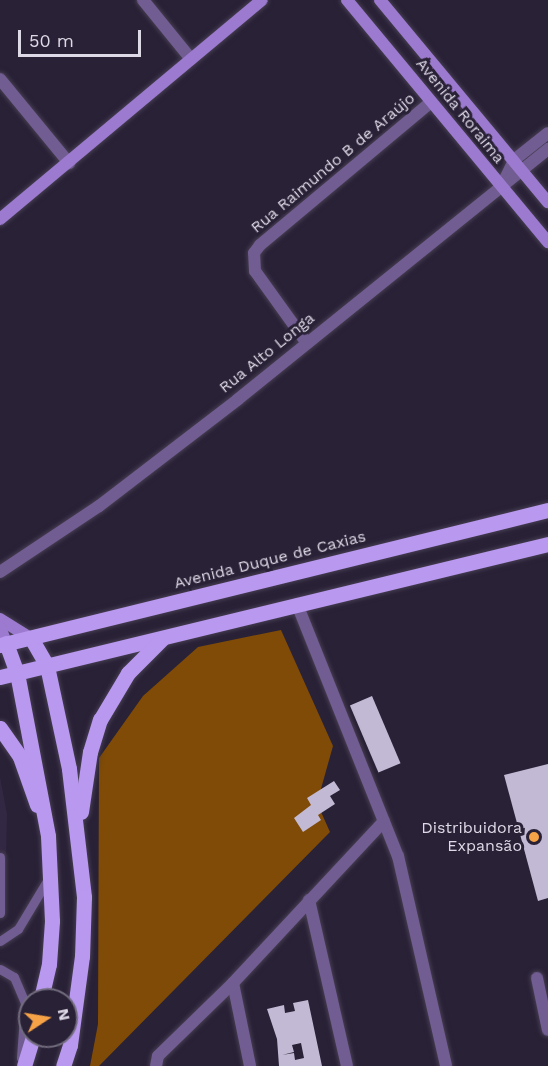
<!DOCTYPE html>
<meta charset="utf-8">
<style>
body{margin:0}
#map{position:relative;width:548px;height:1066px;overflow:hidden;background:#292136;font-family:"Work Sans",sans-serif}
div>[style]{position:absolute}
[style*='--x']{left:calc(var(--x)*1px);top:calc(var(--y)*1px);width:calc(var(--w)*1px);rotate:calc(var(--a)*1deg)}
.built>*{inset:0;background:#332843}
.forest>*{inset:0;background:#7f4b06}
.building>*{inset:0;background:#c2b9d4;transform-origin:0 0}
.roads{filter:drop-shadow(0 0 2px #463e52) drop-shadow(0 0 2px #463e52)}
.lane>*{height:9px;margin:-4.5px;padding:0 4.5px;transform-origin:4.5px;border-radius:4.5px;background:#715d92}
.street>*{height:12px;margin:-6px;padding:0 6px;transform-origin:6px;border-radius:6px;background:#715d92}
.secondary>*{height:12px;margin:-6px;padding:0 6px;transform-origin:6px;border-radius:6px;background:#9c7acf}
.primary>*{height:15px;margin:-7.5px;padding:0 7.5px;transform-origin:7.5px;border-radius:7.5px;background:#b998ef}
.dots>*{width:16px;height:16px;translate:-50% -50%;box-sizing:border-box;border:3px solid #292136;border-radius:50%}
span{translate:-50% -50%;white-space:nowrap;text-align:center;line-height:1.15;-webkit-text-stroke:6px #292136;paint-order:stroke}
.street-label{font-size:16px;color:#ded9e7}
.poi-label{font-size:16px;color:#ded9e7}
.right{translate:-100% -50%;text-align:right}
.north{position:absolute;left:18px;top:988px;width:60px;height:60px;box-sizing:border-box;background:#292136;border:2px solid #716b7d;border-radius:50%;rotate:78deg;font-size:16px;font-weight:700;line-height:24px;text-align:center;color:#ded9e7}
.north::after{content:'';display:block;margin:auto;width:21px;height:27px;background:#f6a247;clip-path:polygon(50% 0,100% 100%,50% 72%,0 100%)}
.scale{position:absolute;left:18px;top:30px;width:123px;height:27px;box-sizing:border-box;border:3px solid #ded9e7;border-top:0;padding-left:8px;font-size:18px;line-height:21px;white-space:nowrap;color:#ded9e7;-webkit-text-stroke:4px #292136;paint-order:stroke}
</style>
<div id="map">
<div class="built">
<i style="clip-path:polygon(0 777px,7px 814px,5px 904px,0 921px)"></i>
</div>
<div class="forest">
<i style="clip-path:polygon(281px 630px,333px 746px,317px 803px,330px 832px,99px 1066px,90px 1066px,98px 1024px,99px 758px,143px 696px,198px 647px)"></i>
</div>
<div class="building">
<i style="left:372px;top:696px;width:73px;height:24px;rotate:67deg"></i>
<i style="clip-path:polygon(548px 764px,548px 898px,538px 901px,504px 775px)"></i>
<i style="clip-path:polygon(334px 781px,340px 790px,330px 796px,335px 804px,318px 815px,321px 820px,303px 832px,294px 818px,311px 805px,307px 798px)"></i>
<i style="clip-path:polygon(evenodd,308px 1000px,322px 1066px,279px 1066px,277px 1039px,267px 1009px,284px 1005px,285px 1013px,295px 1011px,293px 1003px,308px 1000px,301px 1043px,304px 1058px,295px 1060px,294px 1053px,282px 1055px,294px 1052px,292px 1045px,301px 1043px)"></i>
</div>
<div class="roads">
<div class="lane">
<i style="--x:0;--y:857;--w:56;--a:90"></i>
<i style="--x:0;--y:941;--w:22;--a:-34"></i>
<i style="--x:18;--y:929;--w:58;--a:-59"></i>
<i style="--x:0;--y:969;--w:16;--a:30"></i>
<i style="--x:14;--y:977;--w:28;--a:67"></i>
<i style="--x:25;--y:1003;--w:55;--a:94.2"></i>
</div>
<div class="street">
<i style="--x:143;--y:0;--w:76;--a:50.9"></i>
<i style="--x:0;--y:79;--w:109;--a:50.6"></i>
<i style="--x:503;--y:183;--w:25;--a:-64"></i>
<i style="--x:514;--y:160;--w:43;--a:-38.5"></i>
<i style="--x:306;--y:342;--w:87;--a:-125.7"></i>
<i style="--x:255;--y:271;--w:18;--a:-93"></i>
<i style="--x:254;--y:253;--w:10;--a:-53"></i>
<i style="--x:260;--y:245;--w:223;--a:-39.9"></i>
<i style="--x:0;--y:572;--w:119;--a:-33.7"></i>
<i style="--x:99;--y:506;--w:174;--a:-37.5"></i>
<i style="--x:237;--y:400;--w:400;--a:-38.9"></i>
<i style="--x:297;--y:604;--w:271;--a:68.2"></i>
<i style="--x:398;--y:856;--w:215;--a:77.1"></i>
<i style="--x:309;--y:900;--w:170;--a:77.1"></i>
<i style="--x:537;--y:978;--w:53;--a:78.1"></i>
<i style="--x:233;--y:983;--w:85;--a:78.4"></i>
<i style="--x:156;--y:1066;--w:10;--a:-79"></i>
<i style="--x:158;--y:1056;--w:105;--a:-44.2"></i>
<i style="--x:233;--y:983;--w:221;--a:-47"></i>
</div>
<div class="secondary">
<i style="--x:347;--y:0;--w:315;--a:50.3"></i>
<i style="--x:380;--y:0;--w:263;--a:50.3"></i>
<i style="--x:0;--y:219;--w:341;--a:-39.9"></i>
<i style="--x:0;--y:619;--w:36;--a:32"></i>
<i style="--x:0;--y:627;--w:17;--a:69"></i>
</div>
<div class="primary">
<i style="--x:31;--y:638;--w:32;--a:60"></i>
<i style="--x:47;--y:666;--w:105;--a:77.9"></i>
<i style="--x:69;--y:769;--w:129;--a:83.3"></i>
<i style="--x:84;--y:897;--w:59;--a:91.9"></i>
<i style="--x:82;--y:956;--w:90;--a:97.7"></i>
<i style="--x:70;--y:1045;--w:22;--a:108"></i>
<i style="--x:6;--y:643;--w:32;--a:70"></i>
<i style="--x:17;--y:673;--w:166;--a:79.2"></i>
<i style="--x:48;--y:836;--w:85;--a:87.3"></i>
<i style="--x:52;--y:921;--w:43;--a:94"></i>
<i style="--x:49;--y:964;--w:37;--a:103"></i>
<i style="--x:0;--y:645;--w:564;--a:-13.84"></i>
<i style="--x:0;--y:677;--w:564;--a:-13.64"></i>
<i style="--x:0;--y:728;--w:35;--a:55"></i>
<i style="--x:20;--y:757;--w:51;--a:70.5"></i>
<i style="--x:81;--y:812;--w:61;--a:-81.5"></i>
<i style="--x:90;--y:752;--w:34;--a:-73"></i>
<i style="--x:100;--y:720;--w:55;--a:-59.2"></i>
<i style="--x:128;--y:673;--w:48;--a:-45"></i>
<i style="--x:24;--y:1066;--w:31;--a:-73"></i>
</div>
</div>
<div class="dots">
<i style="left:534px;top:837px;background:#f6a247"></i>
</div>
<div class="street-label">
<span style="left:460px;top:111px;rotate:51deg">Avenida Roraima</span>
<span style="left:333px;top:163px;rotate:-40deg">Rua Raimundo B de Araújo</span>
<span style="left:267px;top:353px;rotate:-39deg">Rua Alto Longa</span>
<span style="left:270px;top:560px;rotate:-14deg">Avenida Duque de Caxias</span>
</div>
<div class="poi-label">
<span class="right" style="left:522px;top:837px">Distribuidora<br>Expansão</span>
</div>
<div class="north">N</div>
<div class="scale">50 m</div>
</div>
